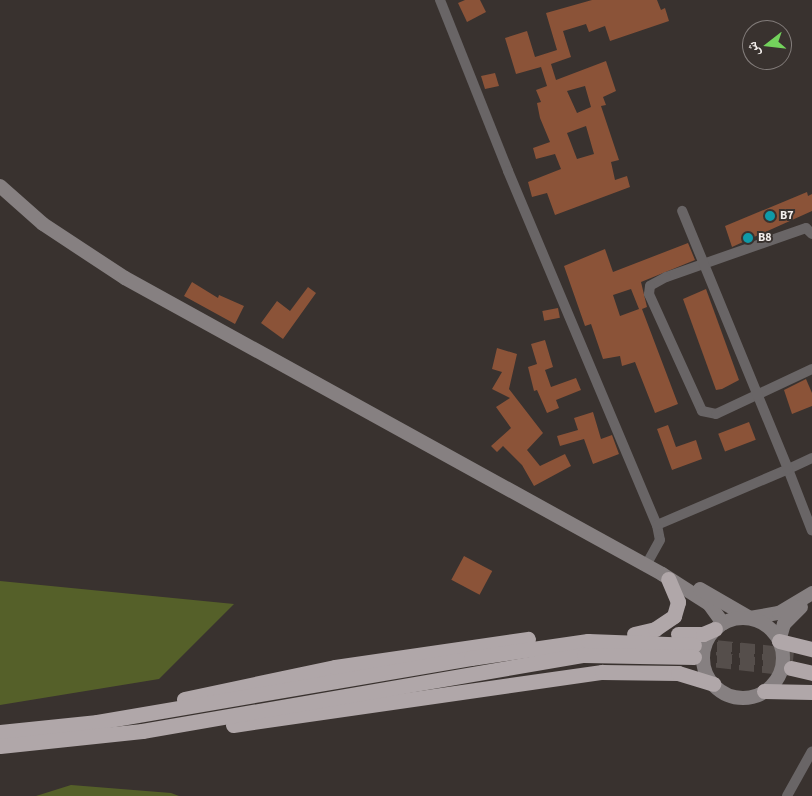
<!DOCTYPE html>
<meta charset="utf-8">
<style>
body{margin:0}
#map{position:relative;width:812px;height:796px;overflow:hidden;background:#39322f;font-family:"Source Sans 3","Noto Naskh Arabic",sans-serif}
div>[style]{position:absolute}
[style*='--x']{left:calc(var(--x)*1px);top:calc(var(--y)*1px);width:calc(var(--w)*1px);rotate:calc(var(--a)*1deg)}
.green>*{inset:0;background:#556029}
.building>*{inset:0;background:#8b5338;transform-origin:0 0}
.motorway-tunnel>*{height:15px;margin-top:-7.5px;transform-origin:0;background:repeating-linear-gradient(90deg,#554e4b 0 15px,transparent 0 23px)}
.minor>*{height:10px;margin:-5px;padding:0 5px;transform-origin:5px;border-radius:5px;background:#696566}
.secondary>*{height:14px;margin:-7px;padding:0 7px;transform-origin:7px;border-radius:7px;background:#868081}
.secondary>.ring{margin:-7px;padding:0;box-sizing:content-box;background:none;border:14px solid #868081;border-radius:50%}
.motorway>*{height:15px;margin:-7.5px;padding:0 7.5px;transform-origin:7.5px;border-radius:7.5px;background:#b0a7a9}
.dots>*{width:14px;height:14px;translate:-50% -50%;box-sizing:border-box;border:2px solid #39322f;border-radius:50%}
span{translate:-50% -50%;white-space:nowrap;text-align:center;line-height:1.15;-webkit-text-stroke:4px #39322f;paint-order:stroke}
.poi-label{font-size:12px;color:#f3eeec;font-weight:700}
.left{translate:0 -50%;text-align:left}
.north{position:absolute;left:742px;top:20px;width:50px;height:50px;box-sizing:border-box;background:#39322f;border:1px solid #837d7b;border-radius:50%;rotate:254deg;font-size:14px;font-weight:700;line-height:20px;text-align:center;color:#f3eeec}
.north::after{content:'';display:block;margin:auto;width:18px;height:22px;background:#73d25c;clip-path:polygon(50% 0,100% 100%,50% 72%,0 100%)}
</style>
<div id="map">
<div class="green">
<i style="clip-path:polygon(0 581px,234px 604px,159px 679px,0 705px)"></i>
<i style="clip-path:polygon(71px 785px,171px 793px,179px 796px,36px 796px)"></i>
</div>
<div class="building">
<i style="clip-path:polygon(465px 0,480px 0,486px 12px,467px 22px,458px 3px)"></i>
<i style="clip-path:polygon(evenodd,592px 0,657px 0,661px 10px,665px 8px,669px 21px,610px 41px,605px 26px,589px 32px,586px 24px,563px 31px,571px 57px,551px 64px,556px 80px,606px 61px,616px 91px,603px 97px,606px 105px,601px 106px,619px 160px,611px 162px,615px 180px,627px 176px,630px 187px,555px 215px,547px 193px,532px 197px,528px 182px,561px 169px,555px 154px,536px 159px,533px 148px,550px 142px,540px 118px,537px 103px,541px 102px,536px 90px,547px 86px,541px 67px,516px 74px,505px 38px,527px 31px,535px 57px,557px 50px,546px 13px,592px 0,585px 86px,591px 107px,577px 113px,567px 91px,585px 86px,592px 0,586px 126px,594px 154px,577px 159px,567px 133px,586px 126px)"></i>
<i style="clip-path:polygon(495px 73px,499px 86px,485px 89px,481px 76px)"></i>
<i style="clip-path:polygon(807px 192px,808px 196px,812px 194px,812px 211px,732px 247px,725px 226px)"></i>
<i style="clip-path:polygon(evenodd,688px 243px,695px 260px,641px 282px,647px 307px,642px 309px,678px 404px,655px 413px,635px 362px,622px 366px,620px 356px,603px 359px,591px 324px,585px 326px,564px 266px,605px 249px,613px 272px,688px 243px,631px 289px,639px 309px,620px 316px,613px 295px,631px 289px)"></i>
<i style="clip-path:polygon(192px 282px,218px 298px,219px 295px,244px 306px,235px 324px,184px 296px)"></i>
<i style="clip-path:polygon(308px 287px,316px 293px,283px 339px,261px 323px,277px 301px,290px 311px)"></i>
<i style="clip-path:polygon(706px 289px,739px 380px,722px 389px,716px 390px,683px 299px)"></i>
<i style="left:558px;top:308px;width:10px;height:16px;rotate:79deg"></i>
<i style="clip-path:polygon(545px 340px,553px 367px,545px 370px,551px 387px,576px 378px,581px 390px,556px 400px,559px 408px,547px 413px,537px 390px,534px 391px,528px 367px,537px 364px,531px 344px)"></i>
<i style="clip-path:polygon(497px 348px,517px 354px,509px 389px,543px 433px,527px 450px,540px 466px,565px 454px,571px 466px,534px 486px,522px 465px,503px 446px,497px 452px,491px 446px,511px 428px,496px 407px,510px 398px,492px 389px,502px 372px,492px 369px)"></i>
<i style="clip-path:polygon(806px 379px,812px 393px,812px 406px,792px 414px,784px 390px)"></i>
<i style="clip-path:polygon(593px 412px,601px 439px,612px 435px,619px 454px,593px 464px,584px 439px,560px 446px,557px 436px,578px 430px,574px 418px)"></i>
<i style="left:749px;top:422px;width:19px;height:33px;rotate:69deg"></i>
<i style="clip-path:polygon(668px 425px,676px 447px,696px 440px,702px 459px,672px 470px,657px 429px)"></i>
<i style="left:464px;top:556px;width:32px;height:27px;rotate:28deg"></i>
</div>
<div class="motorway-tunnel">
<i style="--x:694;--y:645;--w:100;--a:5.8"></i>
<i style="--x:694;--y:657;--w:98;--a:6.5"></i>
</div>
<div class="minor">
<i style="--x:440;--y:0;--w:184;--a:68.3"></i>
<i style="--x:508;--y:171;--w:384;--a:67.2"></i>
<i style="--x:657;--y:525;--w:15;--a:79"></i>
<i style="--x:660;--y:540;--w:29;--a:119"></i>
<i style="--x:812;--y:234;--w:8;--a:-135"></i>
<i style="--x:806;--y:228;--w:148;--a:160.7"></i>
<i style="--x:666;--y:277;--w:18;--a:151"></i>
<i style="--x:650;--y:286;--w:8;--a:97"></i>
<i style="--x:649;--y:294;--w:128;--a:65.6"></i>
<i style="--x:702;--y:411;--w:14;--a:12"></i>
<i style="--x:716;--y:414;--w:106;--a:-25.1"></i>
<i style="--x:812;--y:458;--w:26;--a:155"></i>
<i style="--x:788;--y:469;--w:66;--a:68.8"></i>
<i style="--x:657;--y:525;--w:142;--a:-23.1"></i>
<i style="--x:788;--y:469;--w:279;--a:-112.3"></i>
<i style="--x:787;--y:796;--w:51;--a:-60.9"></i>
</div>
<div class="secondary">
<i style="--x:0;--y:186;--w:57;--a:41.5"></i>
<i style="--x:43;--y:224;--w:98;--a:33.4"></i>
<i style="--x:125;--y:278;--w:613;--a:28.86"></i>
<i style="--x:662;--y:574;--w:56;--a:32.6"></i>
<i style="--x:709;--y:604;--w:24;--a:54"></i>
<i style="--x:700;--y:589;--w:58;--a:30.1"></i>
<i style="--x:750;--y:618;--w:29;--a:-10"></i>
<i style="--x:779;--y:613;--w:39;--a:-31"></i>
<i class="ring" style="left:703px;top:618px;width:66px;height:66px"></i>
<i style="--x:779;--y:641;--w:18;--a:-74"></i>
<i style="--x:784;--y:624;--w:24;--a:-45"></i>
</div>
<div class="motorway">
<i style="--x:634;--y:634;--w:22;--a:-13"></i>
<i style="--x:655;--y:629;--w:23;--a:-34"></i>
<i style="--x:674;--y:616;--w:15;--a:-74"></i>
<i style="--x:678;--y:602;--w:25;--a:-113"></i>
<i style="--x:678;--y:634;--w:25;--a:0"></i>
<i style="--x:703;--y:634;--w:13;--a:-23"></i>
<i style="--x:779;--y:641;--w:34;--a:14"></i>
<i style="--x:791;--y:668;--w:22;--a:13"></i>
<i style="--x:764;--y:691;--w:48;--a:1.2"></i>
<i style="--x:184;--y:699;--w:154;--a:-12"></i>
<i style="--x:335;--y:667;--w:195;--a:-8.3"></i>
<i style="--x:233;--y:725;--w:373;--a:-8.2"></i>
<i style="--x:602;--y:672;--w:76;--a:0.8"></i>
<i style="--x:678;--y:673;--w:37;--a:17"></i>
<i style="--x:0;--y:732;--w:98;--a:-5.9"></i>
<i style="--x:97;--y:722;--w:379;--a:-9.7"></i>
<i style="--x:471;--y:658;--w:118;--a:-8.3"></i>
<i style="--x:588;--y:641;--w:106;--a:2.2"></i>
<i style="--x:0;--y:746;--w:143;--a:-6"></i>
<i style="--x:142;--y:731;--w:448;--a:-9.8"></i>
<i style="--x:584;--y:655;--w:110;--a:1"></i>
</div>
<div class="dots">
<i style="left:770px;top:216px;background:#0f9aa8"></i>
<i style="left:748px;top:238px;background:#0f9aa8"></i>
</div>
<div class="poi-label">
<span class="left" style="left:780px;top:216px">B7</span>
<span class="left" style="left:758px;top:238px">B8</span>
</div>
<div class="north">ش</div>
</div>
